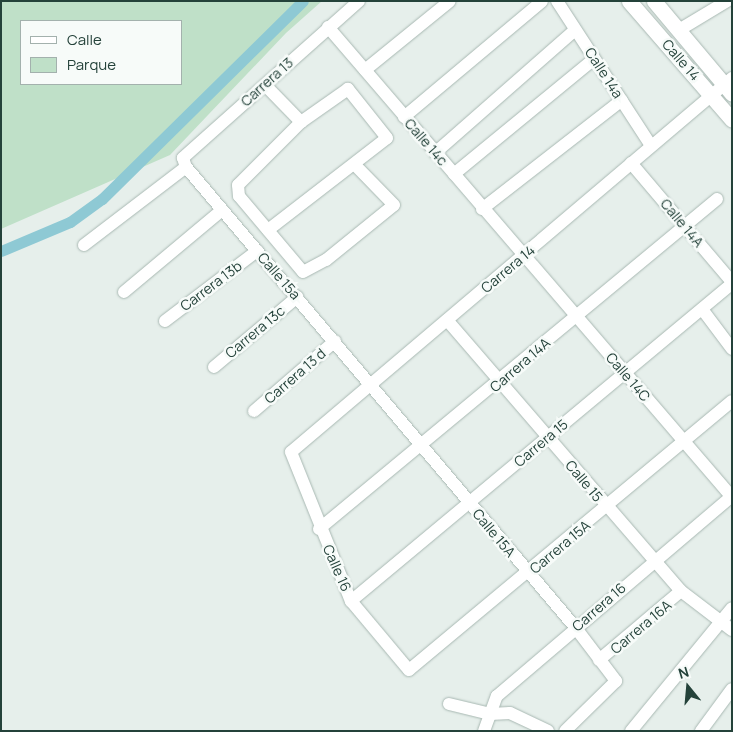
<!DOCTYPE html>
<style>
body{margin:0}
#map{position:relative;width:733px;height:732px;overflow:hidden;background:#e6efeb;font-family:Manrope,sans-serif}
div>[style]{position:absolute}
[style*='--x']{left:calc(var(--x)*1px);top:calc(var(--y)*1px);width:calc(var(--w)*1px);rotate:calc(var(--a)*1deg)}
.green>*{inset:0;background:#bfe0c8}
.canal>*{height:11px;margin:-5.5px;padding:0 5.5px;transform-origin:5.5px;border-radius:5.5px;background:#8ec9d4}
.roads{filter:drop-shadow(0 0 1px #a8b8b2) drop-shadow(0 0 1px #a8b8b2)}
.minor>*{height:12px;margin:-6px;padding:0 6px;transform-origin:6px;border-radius:6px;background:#fff}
.secondary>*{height:15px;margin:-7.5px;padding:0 7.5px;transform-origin:7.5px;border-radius:7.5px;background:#fff}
span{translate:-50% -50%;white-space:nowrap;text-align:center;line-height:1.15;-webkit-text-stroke:5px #f7fbf9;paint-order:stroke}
.street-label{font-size:14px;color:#24423a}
.frame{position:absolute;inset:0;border:2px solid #24423a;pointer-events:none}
.legend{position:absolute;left:20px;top:20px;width:162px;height:65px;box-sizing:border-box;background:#f7fbf9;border:1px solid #a3b1ad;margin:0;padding:6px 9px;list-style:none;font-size:15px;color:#24423a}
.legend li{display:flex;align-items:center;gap:10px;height:25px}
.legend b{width:25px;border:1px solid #a3b1ad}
.north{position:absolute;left:663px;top:662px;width:50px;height:50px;-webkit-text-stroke:4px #f7fbf9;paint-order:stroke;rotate:343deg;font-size:14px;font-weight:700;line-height:20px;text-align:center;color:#24423a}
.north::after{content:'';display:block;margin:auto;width:18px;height:22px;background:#24423a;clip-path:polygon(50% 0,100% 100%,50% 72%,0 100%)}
</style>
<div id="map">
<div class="green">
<i style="clip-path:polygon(evenodd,1px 1px,322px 1px,286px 33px,170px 155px,1px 229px,1px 1px,21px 21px,181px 21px,181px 84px,21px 84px,21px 21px)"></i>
</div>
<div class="canal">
<i style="--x:1;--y:251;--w:75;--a:-22.8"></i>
<i style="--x:70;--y:222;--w:39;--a:-36"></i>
<i style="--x:102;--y:199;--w:282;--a:-44.6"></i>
</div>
<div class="roads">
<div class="minor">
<i style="--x:359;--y:1;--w:236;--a:138.3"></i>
<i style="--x:183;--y:158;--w:9;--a:72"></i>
<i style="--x:186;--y:167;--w:602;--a:49.78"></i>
<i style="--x:575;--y:627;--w:68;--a:52.8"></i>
<i style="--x:616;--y:681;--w:71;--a:135.6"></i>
<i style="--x:557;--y:1;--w:173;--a:57"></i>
<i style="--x:328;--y:27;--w:618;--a:49.33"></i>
<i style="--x:679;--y:30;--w:56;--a:-31.1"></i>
<i style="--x:365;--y:70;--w:109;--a:-39.1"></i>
<i style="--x:732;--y:78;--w:578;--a:139.7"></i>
<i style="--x:291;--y:452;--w:161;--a:68.1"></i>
<i style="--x:351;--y:601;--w:90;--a:50"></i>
<i style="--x:409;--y:670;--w:420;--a:-39.8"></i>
<i style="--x:265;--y:85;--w:52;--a:45.8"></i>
<i style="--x:301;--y:122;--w:89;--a:135"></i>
<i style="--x:238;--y:185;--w:11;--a:85"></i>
<i style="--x:239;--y:196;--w:99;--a:49.9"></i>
<i style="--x:303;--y:272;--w:26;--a:-28"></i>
<i style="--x:326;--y:260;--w:87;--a:-39"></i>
<i style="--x:394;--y:205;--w:56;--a:-134.3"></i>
<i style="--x:404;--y:117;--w:180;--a:-40"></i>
<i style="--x:435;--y:153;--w:186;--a:-41.3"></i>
<i style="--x:631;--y:163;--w:156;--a:49.7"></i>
<i style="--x:454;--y:174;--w:181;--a:-39.4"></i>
<i style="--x:482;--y:209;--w:177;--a:-37.9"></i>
<i style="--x:268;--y:230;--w:150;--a:-37.7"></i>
<i style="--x:387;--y:138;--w:63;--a:-128.5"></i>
<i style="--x:348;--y:89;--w:57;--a:144.9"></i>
<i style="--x:84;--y:245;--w:128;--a:-37.4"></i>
<i style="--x:124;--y:292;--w:128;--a:-39.9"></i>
<i style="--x:702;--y:309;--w:50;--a:53.1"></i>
<i style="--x:447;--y:320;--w:358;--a:49.2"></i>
<i style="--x:681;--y:591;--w:64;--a:37.4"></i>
<i style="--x:165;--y:321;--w:116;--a:-37.3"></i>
<i style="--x:214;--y:367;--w:109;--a:-40.1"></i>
<i style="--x:254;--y:411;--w:107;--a:-40.8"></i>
<i style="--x:319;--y:529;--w:517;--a:-39.66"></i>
<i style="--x:351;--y:601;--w:496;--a:-39.8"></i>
<i style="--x:599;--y:660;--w:107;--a:-40.1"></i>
<i style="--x:449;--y:704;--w:42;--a:13.7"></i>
<i style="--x:490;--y:714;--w:20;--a:-3"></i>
<i style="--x:510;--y:713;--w:42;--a:25.3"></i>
<i style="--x:484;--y:731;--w:37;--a:-70"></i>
<i style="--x:497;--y:696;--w:309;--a:-40.4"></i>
<i style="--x:631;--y:731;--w:159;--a:-50.6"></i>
<i style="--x:701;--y:731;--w:52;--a:-53.6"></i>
</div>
<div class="secondary">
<i style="--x:629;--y:1;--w:157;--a:49.1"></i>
<i style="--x:654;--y:1;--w:121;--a:50"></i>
</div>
</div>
<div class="street-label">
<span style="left:681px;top:60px;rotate:49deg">Calle 14</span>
<span style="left:604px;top:73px;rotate:57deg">Calle 14a</span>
<span style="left:267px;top:82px;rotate:-42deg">Carrera 13</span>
<span style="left:426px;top:142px;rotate:49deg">Calle 14c</span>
<span style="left:682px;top:223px;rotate:50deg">Calle 14A</span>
<span style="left:508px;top:269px;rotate:-40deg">Carrera 14</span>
<span style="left:279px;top:276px;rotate:49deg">Calle 15a</span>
<span style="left:211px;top:286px;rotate:-37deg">Carrera 13b</span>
<span style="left:255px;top:332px;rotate:-40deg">Carrera 13c</span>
<span style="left:520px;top:365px;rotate:-41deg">Carrera 14A</span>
<span style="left:295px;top:376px;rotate:-41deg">Carrera 13 d</span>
<span style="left:628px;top:377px;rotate:49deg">Calle 14C</span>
<span style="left:541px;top:443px;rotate:-40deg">Carrera 15</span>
<span style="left:584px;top:481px;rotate:50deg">Calle 15</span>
<span style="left:494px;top:533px;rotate:50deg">Calle 15A</span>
<span style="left:560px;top:547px;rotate:-40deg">Carrera 15A</span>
<span style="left:337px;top:568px;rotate:66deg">Calle 16</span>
<span style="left:599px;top:607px;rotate:-41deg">Carrera 16</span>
<span style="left:641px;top:627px;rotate:-40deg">Carrera 16A</span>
</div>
<div class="frame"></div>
<ul class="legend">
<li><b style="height:6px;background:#fff"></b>Calle</li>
<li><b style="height:14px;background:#bfe0c8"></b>Parque</li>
</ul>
<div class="north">N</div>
</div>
